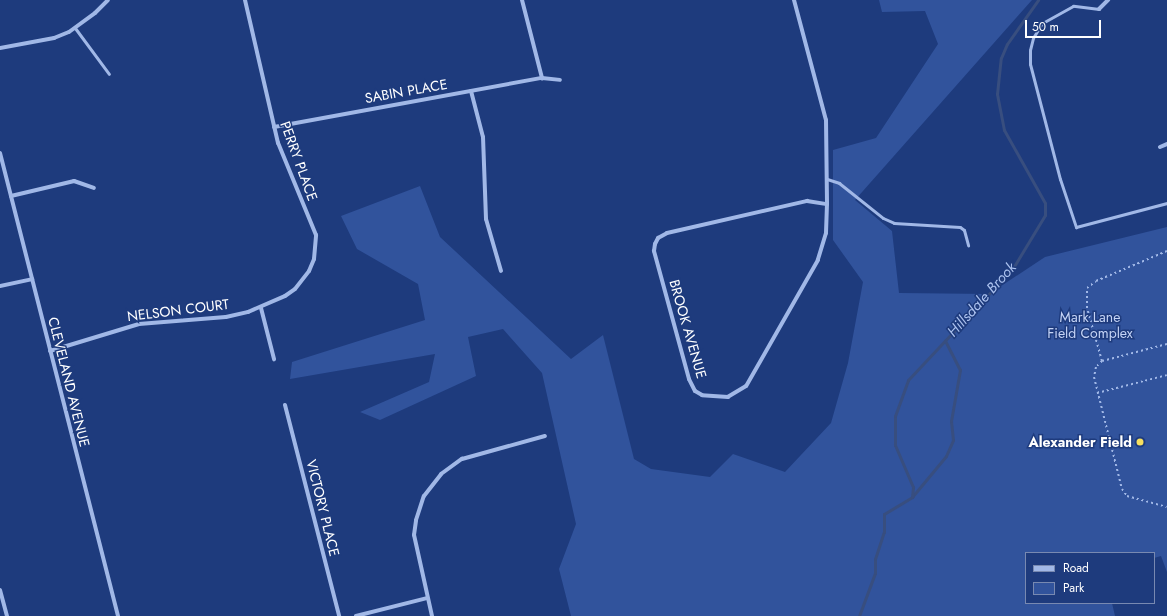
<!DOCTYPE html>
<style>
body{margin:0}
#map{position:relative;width:1167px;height:616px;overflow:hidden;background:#1e3b7d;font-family:Jost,sans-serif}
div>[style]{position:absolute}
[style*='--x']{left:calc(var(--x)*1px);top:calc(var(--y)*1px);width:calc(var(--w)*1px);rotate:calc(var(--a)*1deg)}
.green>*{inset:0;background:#31539c}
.stream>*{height:3px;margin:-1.5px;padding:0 1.5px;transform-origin:1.5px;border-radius:1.5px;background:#384e7f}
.path>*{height:2px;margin-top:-1px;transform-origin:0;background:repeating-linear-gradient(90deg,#a1b8e7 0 2px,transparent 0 5px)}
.service>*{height:3px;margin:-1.5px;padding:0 1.5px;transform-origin:1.5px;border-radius:1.5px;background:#a1b8e7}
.minor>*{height:4px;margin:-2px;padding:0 2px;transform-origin:2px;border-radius:2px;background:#a1b8e7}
.dots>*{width:11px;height:11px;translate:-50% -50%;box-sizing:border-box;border:2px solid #1e3b7d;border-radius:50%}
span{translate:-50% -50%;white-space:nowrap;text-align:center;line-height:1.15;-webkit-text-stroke:3px #1e3b7d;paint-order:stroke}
.street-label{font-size:14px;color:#fff}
.park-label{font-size:14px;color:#c5d4f6}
.poi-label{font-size:14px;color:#fff;font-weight:700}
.right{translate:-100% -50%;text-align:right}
.water-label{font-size:15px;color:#acc2ef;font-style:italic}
.legend{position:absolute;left:1025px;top:552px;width:130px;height:52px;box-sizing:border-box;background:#1e3b7d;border:1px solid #7889b1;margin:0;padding:5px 7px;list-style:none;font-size:12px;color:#fff}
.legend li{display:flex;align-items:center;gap:8px;height:20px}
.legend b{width:20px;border:1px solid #7889b1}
.scale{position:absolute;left:1025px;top:20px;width:76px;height:18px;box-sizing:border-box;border:2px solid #fff;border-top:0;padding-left:5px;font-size:12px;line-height:14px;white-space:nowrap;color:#fff;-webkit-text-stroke:3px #1e3b7d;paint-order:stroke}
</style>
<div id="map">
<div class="green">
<i style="clip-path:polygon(879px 0,1032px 0,855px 200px,892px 231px,899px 293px,989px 294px,1045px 257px,1167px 227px,1167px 572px,1161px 556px,1154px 558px,1154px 553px,1026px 553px,1026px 603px,1112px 603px,1115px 616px,571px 616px,559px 569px,576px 524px,542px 373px,503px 329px,468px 337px,476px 376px,380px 420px,360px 412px,429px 382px,435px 354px,290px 379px,292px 362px,425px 320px,418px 284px,357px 249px,341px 216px,420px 186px,440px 237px,571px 359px,603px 335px,634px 459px,651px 469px,710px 477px,733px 454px,785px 472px,831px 423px,848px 363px,863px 282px,833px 240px,833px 150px,876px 138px,938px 44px,925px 11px,882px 12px)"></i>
</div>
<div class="stream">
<i style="--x:912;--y:497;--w:53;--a:-50.3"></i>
<i style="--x:946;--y:456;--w:17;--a:-66"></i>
<i style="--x:953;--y:440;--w:19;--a:-96"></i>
<i style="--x:951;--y:421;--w:52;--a:-80"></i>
<i style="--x:960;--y:370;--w:33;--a:-117"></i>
<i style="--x:859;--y:616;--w:46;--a:-69.6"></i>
<i style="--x:875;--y:573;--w:14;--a:-90"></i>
<i style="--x:875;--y:559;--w:28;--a:-72"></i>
<i style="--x:884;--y:532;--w:18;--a:-90"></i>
<i style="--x:884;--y:514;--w:33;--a:-31"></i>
<i style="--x:912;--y:497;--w:10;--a:-84"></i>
<i style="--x:913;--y:487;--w:46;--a:-113.2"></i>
<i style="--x:895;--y:445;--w:29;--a:-90"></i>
<i style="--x:895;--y:416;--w:38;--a:-70"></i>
<i style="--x:908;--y:380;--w:154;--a:-46.8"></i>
<i style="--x:1013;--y:268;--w:62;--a:-58.9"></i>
<i style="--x:1045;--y:215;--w:12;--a:-90"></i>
<i style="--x:1045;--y:203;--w:84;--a:-119.3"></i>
<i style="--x:1004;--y:130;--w:37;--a:-101"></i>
<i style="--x:997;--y:94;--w:36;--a:-84"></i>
<i style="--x:1001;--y:58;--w:15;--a:-67"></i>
<i style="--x:1007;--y:44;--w:54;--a:-54.8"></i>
</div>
<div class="path">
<i style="--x:1167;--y:344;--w:67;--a:165.3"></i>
<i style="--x:1102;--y:361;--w:8;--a:135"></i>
<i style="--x:1096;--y:367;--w:10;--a:101"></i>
<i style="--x:1094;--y:377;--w:115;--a:76"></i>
<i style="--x:1122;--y:489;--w:9;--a:54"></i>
<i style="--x:1127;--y:496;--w:41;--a:15.4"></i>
<i style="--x:1102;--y:361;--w:55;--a:-105.8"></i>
<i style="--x:1087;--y:308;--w:20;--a:-90"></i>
<i style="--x:1087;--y:288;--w:11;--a:-38"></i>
<i style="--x:1096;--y:281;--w:77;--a:-22.9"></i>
<i style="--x:1097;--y:393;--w:72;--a:-14.4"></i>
</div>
<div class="service">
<i style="--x:1099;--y:9;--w:26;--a:-173"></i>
<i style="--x:1073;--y:6;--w:35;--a:151"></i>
<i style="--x:1042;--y:23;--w:17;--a:121"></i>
<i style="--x:1033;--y:38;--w:12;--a:104"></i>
<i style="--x:1030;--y:50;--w:14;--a:90"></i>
<i style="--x:1030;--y:64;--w:119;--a:75.4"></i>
<i style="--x:1060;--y:179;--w:51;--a:71.6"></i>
<i style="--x:1076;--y:227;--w:94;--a:-14.8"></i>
<i style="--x:75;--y:28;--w:57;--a:53.5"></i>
<i style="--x:827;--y:179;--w:13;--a:18"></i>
<i style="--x:839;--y:183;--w:56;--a:38.5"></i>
<i style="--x:883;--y:218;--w:12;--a:24"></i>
<i style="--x:894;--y:223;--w:66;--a:3.5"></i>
<i style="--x:960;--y:227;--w:5;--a:37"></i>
<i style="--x:964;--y:230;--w:16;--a:75"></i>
</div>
<div class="minor">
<i style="--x:522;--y:0;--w:81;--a:75.6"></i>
<i style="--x:794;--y:0;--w:124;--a:75.1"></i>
<i style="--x:826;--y:120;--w:84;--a:89.3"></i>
<i style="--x:1099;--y:9;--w:13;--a:-45"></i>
<i style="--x:0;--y:48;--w:55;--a:-10.5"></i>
<i style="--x:54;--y:38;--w:16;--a:-22"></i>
<i style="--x:69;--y:32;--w:32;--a:-36"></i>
<i style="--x:95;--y:13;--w:18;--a:-45"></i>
<i style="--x:471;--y:91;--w:48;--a:75.4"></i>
<i style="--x:483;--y:137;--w:82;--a:87.9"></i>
<i style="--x:486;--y:219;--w:54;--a:73.9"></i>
<i style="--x:274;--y:127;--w:272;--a:-10.4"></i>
<i style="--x:542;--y:78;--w:18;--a:6"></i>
<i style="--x:1160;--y:147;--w:8;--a:-23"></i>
<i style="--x:0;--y:153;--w:478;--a:75.7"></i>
<i style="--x:11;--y:196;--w:65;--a:-13.4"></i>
<i style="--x:74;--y:181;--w:21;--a:19"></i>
<i style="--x:807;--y:201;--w:20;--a:9"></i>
<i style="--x:827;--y:204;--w:29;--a:92"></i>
<i style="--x:826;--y:233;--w:28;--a:107"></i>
<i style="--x:818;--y:260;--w:145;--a:119.7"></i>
<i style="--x:746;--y:386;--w:21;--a:149"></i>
<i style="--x:728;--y:397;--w:26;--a:-176"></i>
<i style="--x:702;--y:395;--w:8;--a:-150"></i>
<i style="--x:695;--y:391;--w:13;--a:-117"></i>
<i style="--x:689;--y:379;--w:133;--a:-105.3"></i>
<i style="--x:654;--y:251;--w:7;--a:-82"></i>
<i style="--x:655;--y:244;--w:7;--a:-63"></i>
<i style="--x:658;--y:238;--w:10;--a:-29"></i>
<i style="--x:667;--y:233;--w:144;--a:-12.9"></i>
<i style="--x:0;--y:286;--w:33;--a:-12"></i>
<i style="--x:261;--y:308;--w:53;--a:75.7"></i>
<i style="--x:50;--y:351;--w:93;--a:-16.9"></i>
<i style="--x:139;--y:324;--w:87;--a:-4.6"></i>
<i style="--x:226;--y:317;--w:23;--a:-13"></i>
<i style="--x:248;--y:312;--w:40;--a:-23.4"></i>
<i style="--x:285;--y:296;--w:12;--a:-35"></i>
<i style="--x:295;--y:289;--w:23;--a:-52"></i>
<i style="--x:309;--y:271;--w:13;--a:-67"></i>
<i style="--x:314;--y:259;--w:24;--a:-85"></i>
<i style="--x:316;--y:235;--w:100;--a:-112.4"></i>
<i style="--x:278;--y:143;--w:147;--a:-103"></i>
<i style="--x:285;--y:405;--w:218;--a:75.6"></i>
<i style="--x:0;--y:590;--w:27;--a:75"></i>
<i style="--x:356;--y:616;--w:73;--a:-14.2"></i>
<i style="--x:432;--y:616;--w:83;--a:-102.5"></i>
<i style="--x:414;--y:535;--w:15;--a:-82"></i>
<i style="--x:416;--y:520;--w:25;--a:-72"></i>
<i style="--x:424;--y:496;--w:28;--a:-52"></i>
<i style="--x:441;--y:474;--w:26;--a:-36"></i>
<i style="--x:462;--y:459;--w:86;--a:-15.5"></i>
</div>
<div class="dots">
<i style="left:1140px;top:442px;background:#f6df60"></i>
</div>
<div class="street-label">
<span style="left:406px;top:91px;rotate:-10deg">SABIN PLACE</span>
<span style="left:299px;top:161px;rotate:70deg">PERRY PLACE</span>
<span style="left:178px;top:310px;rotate:-7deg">NELSON COURT</span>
<span style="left:688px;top:329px;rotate:74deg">BROOK AVENUE</span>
<span style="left:69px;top:382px;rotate:76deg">CLEVELAND AVENUE</span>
<span style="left:323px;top:508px;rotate:76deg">VICTORY PLACE</span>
</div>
<div class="park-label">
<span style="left:1090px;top:325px">Mark Lane<br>Field Complex</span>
</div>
<div class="poi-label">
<span class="right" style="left:1132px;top:442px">Alexander Field</span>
</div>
<div class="water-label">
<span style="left:982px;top:300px;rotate:-48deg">Hillsdale Brook</span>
</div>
<ul class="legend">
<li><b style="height:5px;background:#a1b8e7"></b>Road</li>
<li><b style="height:11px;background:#31539c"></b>Park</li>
</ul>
<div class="scale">50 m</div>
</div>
